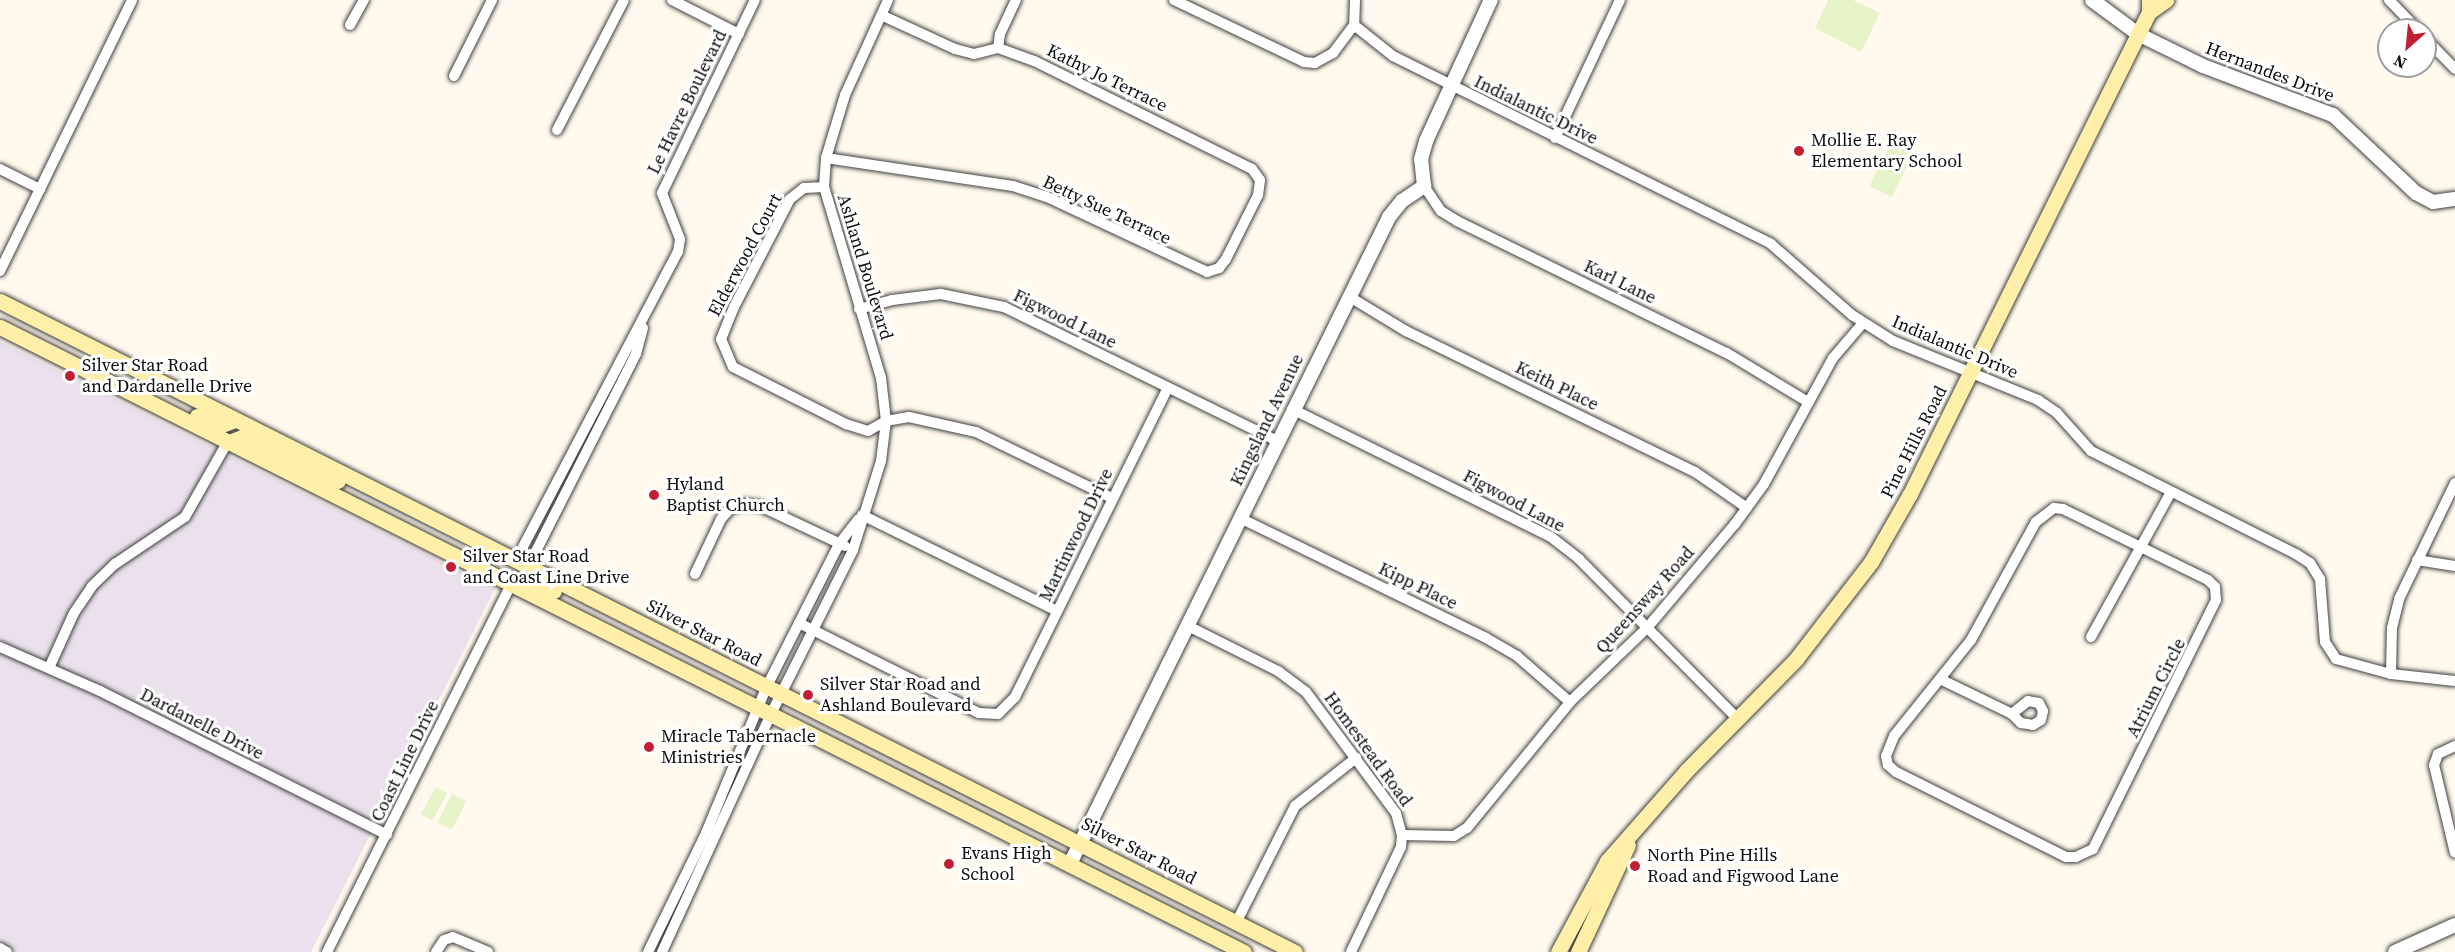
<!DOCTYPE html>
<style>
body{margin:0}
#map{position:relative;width:2455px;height:952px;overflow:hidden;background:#fffaed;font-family:"Source Serif 4",serif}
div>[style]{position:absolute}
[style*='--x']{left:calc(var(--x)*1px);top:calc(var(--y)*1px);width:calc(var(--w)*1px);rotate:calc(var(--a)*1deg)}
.industrial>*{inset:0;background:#eae1ec}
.pitch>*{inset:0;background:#e6f2c7;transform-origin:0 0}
.roads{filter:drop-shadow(0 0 2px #404040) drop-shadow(0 0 2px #404040)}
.minor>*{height:10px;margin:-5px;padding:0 5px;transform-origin:5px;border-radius:5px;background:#fff}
.tertiary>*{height:14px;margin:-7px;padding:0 7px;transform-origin:7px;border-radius:7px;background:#fff}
.secondary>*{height:15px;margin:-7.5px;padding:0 7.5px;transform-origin:7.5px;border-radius:7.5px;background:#ffefa8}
.dots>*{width:16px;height:16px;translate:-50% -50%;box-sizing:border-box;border:3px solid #fff;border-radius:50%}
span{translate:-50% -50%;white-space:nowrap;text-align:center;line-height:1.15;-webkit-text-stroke:6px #fff;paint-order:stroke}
.street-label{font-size:18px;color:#0d0d0d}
.poi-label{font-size:18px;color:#0d0d0d}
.left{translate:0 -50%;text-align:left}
.north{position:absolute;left:2377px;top:18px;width:60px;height:60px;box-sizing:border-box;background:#fff;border:2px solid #9e9e9e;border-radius:50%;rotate:207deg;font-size:16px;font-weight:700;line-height:24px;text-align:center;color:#0d0d0d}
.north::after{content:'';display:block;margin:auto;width:21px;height:27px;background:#c31f33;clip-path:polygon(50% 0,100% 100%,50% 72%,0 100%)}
</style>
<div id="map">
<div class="industrial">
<i style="clip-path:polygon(0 341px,495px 589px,311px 952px,0 952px)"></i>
</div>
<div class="pitch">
<i style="clip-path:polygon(1828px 0,1853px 0,1880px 13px,1861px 52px,1815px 28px)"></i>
<i style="left:1891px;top:142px;width:25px;height:49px;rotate:26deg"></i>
<i style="left:436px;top:787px;width:13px;height:31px;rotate:29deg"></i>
<i style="left:452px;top:794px;width:16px;height:32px;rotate:27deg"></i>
</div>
<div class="roads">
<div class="minor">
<i style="--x:672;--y:0;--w:75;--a:26.9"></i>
<i style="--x:1174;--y:0;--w:144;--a:25.5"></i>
<i style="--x:1304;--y:62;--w:11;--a:5"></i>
<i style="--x:1315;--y:63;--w:21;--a:-29"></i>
<i style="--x:1333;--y:53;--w:35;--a:-53"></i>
<i style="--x:1355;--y:0;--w:25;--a:92"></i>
<i style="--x:1354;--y:25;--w:50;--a:38.5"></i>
<i style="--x:1393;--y:56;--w:422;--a:26.4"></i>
<i style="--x:1771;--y:244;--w:108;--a:41.2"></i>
<i style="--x:1852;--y:315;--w:49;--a:32.4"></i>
<i style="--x:1893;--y:341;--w:157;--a:22.1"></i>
<i style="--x:2038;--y:400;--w:23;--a:34"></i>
<i style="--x:2057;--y:413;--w:51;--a:48.2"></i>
<i style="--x:2091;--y:451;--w:229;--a:26.7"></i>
<i style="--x:2296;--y:554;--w:17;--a:33"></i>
<i style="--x:2310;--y:563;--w:19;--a:58"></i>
<i style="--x:2320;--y:579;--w:63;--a:85.5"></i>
<i style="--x:2325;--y:642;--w:20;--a:57"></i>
<i style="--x:2336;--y:659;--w:57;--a:15.3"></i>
<i style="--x:2391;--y:674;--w:64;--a:6.2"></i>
<i style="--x:2389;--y:0;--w:42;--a:46"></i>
<i style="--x:350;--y:25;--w:29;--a:-61"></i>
<i style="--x:2425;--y:38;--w:43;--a:45.9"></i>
<i style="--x:998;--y:48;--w:14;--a:-82"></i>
<i style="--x:1000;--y:34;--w:38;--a:-65"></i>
<i style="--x:454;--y:76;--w:85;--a:-63.4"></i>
<i style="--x:557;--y:130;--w:146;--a:-62.7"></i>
<i style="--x:1555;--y:138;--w:153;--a:-64.8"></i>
<i style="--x:826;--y:158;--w:189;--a:8.5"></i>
<i style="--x:1013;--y:186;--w:36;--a:18"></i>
<i style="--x:1047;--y:197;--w:177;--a:25.1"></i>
<i style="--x:1207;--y:272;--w:13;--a:-18"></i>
<i style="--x:1219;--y:268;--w:11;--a:-52"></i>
<i style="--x:1226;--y:259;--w:72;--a:-63.4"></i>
<i style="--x:1258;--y:195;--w:15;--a:-82"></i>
<i style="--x:1260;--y:180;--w:14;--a:-126"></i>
<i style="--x:1252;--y:169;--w:243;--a:-153.6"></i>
<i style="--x:1034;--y:61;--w:38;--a:-160"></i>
<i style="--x:998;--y:48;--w:25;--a:166"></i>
<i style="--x:974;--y:54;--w:20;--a:-165"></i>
<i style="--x:955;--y:49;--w:81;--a:-155.3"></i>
<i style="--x:0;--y:169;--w:45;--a:26.6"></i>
<i style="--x:1424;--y:186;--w:30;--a:56"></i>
<i style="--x:1441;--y:211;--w:19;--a:32"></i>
<i style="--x:1457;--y:221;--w:301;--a:26.1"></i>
<i style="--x:1727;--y:353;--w:95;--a:31.2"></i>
<i style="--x:824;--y:187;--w:20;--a:177"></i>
<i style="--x:804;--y:188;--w:18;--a:142"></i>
<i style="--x:790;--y:199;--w:122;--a:117.4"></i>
<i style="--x:734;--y:307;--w:35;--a:112"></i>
<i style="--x:721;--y:339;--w:30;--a:67"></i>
<i style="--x:733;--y:367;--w:127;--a:26.8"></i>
<i style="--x:846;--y:424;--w:23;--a:18"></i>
<i style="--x:868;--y:431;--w:21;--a:-29"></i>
<i style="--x:886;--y:421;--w:23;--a:-10"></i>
<i style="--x:909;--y:417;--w:69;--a:12.6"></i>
<i style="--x:976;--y:432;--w:151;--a:25.9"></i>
<i style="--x:0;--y:271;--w:301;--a:-64"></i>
<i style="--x:1350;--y:297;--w:66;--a:31.3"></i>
<i style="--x:1406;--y:331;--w:322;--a:26"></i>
<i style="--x:1695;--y:472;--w:63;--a:34.7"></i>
<i style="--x:859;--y:309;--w:34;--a:-15"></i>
<i style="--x:892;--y:300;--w:49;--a:-7"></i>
<i style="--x:941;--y:294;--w:64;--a:11.7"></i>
<i style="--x:1004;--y:307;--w:304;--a:26.1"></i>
<i style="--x:1292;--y:409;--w:289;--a:26.3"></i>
<i style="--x:1551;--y:537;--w:36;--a:38"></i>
<i style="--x:1579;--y:559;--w:226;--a:45.2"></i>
<i style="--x:2054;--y:508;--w:9;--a:6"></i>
<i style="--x:2063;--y:509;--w:161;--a:26.1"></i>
<i style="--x:2208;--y:580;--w:10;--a:45"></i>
<i style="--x:2215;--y:587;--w:13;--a:86"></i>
<i style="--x:2216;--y:600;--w:278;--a:116.3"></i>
<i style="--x:2093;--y:849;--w:19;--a:155"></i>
<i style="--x:2076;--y:857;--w:10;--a:180"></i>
<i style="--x:2066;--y:857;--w:190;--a:-153.4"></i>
<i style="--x:1896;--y:772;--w:11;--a:-139"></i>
<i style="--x:1888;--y:765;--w:9;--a:-103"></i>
<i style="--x:1886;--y:756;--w:22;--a:-68"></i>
<i style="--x:1894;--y:736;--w:123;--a:-51.3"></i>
<i style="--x:1971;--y:640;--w:135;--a:-61.2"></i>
<i style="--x:2036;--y:522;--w:23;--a:-38"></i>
<i style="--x:862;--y:515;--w:217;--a:26.2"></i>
<i style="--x:1240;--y:518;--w:274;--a:26"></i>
<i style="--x:1486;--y:638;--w:36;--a:30"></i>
<i style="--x:1517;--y:656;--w:70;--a:41"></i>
<i style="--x:516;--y:560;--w:348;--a:-62.3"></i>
<i style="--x:678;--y:252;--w:13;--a:-81"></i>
<i style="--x:680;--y:239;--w:49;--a:-111.4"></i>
<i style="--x:662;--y:193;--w:214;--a:-64.3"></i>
<i style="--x:2417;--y:560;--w:38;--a:9"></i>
<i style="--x:528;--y:567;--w:239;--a:-63.1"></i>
<i style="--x:636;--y:354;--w:27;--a:-75"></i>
<i style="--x:695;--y:574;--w:61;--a:-64.7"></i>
<i style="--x:721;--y:519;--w:15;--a:-48"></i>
<i style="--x:731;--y:508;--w:14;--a:-17"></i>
<i style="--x:744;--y:504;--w:16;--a:7"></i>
<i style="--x:760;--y:506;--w:94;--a:25.2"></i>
<i style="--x:799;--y:623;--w:201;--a:26.6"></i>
<i style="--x:979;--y:713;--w:19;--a:3"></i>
<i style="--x:998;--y:714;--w:24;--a:-45"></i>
<i style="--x:1015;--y:697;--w:345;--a:-63.7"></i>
<i style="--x:1186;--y:625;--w:103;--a:26.6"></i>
<i style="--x:1278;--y:671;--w:35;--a:37"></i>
<i style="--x:1306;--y:692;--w:151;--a:53.4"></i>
<i style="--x:1396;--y:813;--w:23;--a:75"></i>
<i style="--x:1402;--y:835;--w:12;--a:95"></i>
<i style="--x:1401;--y:847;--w:116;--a:115.5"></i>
<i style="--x:2091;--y:637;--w:166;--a:-61.1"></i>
<i style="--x:0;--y:647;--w:109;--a:23.7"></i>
<i style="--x:100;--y:691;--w:321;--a:26.6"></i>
<i style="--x:49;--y:668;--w:60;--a:-65.6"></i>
<i style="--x:74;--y:613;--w:32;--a:-56"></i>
<i style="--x:92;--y:586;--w:32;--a:-44"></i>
<i style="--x:115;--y:564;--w:84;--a:-33.9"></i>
<i style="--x:185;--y:517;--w:85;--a:-60.4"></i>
<i style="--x:2391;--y:674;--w:46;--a:-88.8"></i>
<i style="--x:2392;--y:628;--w:30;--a:-76"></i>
<i style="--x:2399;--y:599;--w:129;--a:-64.2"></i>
<i style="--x:1942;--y:680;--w:78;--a:25.9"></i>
<i style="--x:2012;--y:714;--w:13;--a:45"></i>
<i style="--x:2021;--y:723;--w:12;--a:9"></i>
<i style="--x:2033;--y:725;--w:9;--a:-32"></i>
<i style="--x:2041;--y:720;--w:9;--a:-77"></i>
<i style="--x:2043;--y:711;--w:9;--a:-117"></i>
<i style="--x:2039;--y:703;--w:11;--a:-170"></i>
<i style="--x:2028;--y:701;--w:21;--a:141"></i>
<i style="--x:2455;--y:746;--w:19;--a:155"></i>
<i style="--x:2438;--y:754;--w:12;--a:110"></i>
<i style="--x:2434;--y:765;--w:90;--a:76.6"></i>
<i style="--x:1402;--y:835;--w:52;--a:1.1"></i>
<i style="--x:1454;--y:836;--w:15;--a:-32"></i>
<i style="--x:1467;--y:828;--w:163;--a:-50.7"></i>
<i style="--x:1570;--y:702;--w:107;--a:-43.9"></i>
<i style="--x:1647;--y:628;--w:136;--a:-49.8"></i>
<i style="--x:1735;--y:524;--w:49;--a:-54.1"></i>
<i style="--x:1764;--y:484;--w:144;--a:-61.3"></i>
<i style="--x:1833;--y:358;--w:46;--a:-49.4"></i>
<i style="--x:1236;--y:923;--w:131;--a:-63.2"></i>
<i style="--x:1295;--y:806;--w:78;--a:-38.2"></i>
<i style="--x:0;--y:948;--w:8;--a:30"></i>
<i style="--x:327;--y:952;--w:411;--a:-63.4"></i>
<i style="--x:436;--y:952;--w:14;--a:-56"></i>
<i style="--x:444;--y:940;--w:9;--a:-18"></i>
<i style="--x:453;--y:937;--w:38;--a:23"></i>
<i style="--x:648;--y:952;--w:132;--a:-64"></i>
<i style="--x:706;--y:833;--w:159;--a:-67.5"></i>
<i style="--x:767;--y:686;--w:159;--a:-63.1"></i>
<i style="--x:839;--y:544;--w:31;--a:-52"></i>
<i style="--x:662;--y:952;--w:262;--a:-65.4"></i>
<i style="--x:771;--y:714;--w:183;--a:-63.4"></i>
<i style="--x:853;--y:550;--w:93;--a:-72.5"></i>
<i style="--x:881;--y:461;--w:40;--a:-82.9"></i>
<i style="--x:886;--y:421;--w:43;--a:-96.6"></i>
<i style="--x:881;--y:378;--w:199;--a:-106.6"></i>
<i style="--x:824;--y:187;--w:29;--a:-86"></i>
<i style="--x:826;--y:158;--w:66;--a:-73.2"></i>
<i style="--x:845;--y:95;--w:104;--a:-65.6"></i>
</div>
<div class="tertiary">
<i style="--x:2092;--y:0;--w:57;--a:36.5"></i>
<i style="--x:2138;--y:34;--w:72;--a:26.2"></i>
<i style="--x:2203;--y:66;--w:139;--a:20.7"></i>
<i style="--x:2333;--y:115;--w:114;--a:43.2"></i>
<i style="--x:2416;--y:193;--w:19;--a:28"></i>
<i style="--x:2433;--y:202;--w:22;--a:-8"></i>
<i style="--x:1070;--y:864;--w:721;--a:-63.75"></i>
<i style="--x:1389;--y:217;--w:21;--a:-51"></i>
<i style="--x:1402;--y:201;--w:27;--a:-34"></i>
<i style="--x:1424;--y:186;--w:27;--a:-96"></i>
<i style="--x:1421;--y:159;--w:19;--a:-74"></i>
<i style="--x:1426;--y:141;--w:155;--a:-65.3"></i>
<i style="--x:2395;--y:952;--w:66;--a:-24.2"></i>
</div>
<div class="secondary">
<i style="--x:2149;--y:12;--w:21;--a:-35"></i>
<i style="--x:0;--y:301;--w:1449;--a:26.69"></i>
<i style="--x:0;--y:327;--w:1392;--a:26.68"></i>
<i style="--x:197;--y:416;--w:24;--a:24"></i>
<i style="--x:219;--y:426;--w:17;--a:-21"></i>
<i style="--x:227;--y:443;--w:18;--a:-22"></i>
<i style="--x:244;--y:436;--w:104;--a:25.6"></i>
<i style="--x:511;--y:585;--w:17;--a:-17"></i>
<i style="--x:527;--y:580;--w:29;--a:22"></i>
<i style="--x:1558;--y:952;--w:103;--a:-61.7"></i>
<i style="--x:1607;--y:861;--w:121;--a:-48.7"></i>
<i style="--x:1687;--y:770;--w:156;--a:-45.5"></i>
<i style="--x:1796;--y:659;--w:123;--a:-52.3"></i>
<i style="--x:1871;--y:562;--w:78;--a:-60.2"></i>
<i style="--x:1910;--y:494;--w:538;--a:-63.63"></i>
<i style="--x:2149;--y:12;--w:12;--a:-90"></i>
<i style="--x:1578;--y:952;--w:118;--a:-65"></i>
</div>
</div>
<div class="dots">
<i style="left:1799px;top:151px;background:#c31f33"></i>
<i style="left:70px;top:376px;background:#c31f33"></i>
<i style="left:654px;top:495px;background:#c31f33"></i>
<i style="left:451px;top:567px;background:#c31f33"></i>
<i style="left:808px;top:695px;background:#c31f33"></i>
<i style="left:649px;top:747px;background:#c31f33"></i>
<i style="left:949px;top:864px;background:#c31f33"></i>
<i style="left:1635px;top:866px;background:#c31f33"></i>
</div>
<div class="street-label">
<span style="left:2270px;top:72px;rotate:21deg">Hernandes Drive</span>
<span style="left:1107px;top:78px;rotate:26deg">Kathy Jo Terrace</span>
<span style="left:687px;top:102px;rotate:-64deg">Le Havre Boulevard</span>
<span style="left:1536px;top:110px;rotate:26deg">Indialantic Drive</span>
<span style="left:1107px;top:210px;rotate:25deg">Betty Sue Terrace</span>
<span style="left:745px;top:255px;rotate:-62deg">Elderwood Court</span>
<span style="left:865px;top:267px;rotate:73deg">Ashland Boulevard</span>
<span style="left:1620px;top:282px;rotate:26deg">Karl Lane</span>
<span style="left:1065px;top:319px;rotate:26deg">Figwood Lane</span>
<span style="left:1955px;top:347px;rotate:23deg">Indialantic Drive</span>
<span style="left:1557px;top:386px;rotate:26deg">Keith Place</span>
<span style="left:1267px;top:420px;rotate:-64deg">Kingsland Avenue</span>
<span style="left:1914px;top:442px;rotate:-63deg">Pine Hills Road</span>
<span style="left:1514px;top:501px;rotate:28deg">Figwood Lane</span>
<span style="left:1076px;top:535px;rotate:-64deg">Martinwood Drive</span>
<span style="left:1418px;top:586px;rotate:26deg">Kipp Place</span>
<span style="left:1645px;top:600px;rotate:-48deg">Queensway Road</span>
<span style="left:704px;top:633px;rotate:27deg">Silver Star Road</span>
<span style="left:2156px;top:688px;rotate:-63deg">Atrium Circle</span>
<span style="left:202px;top:724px;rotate:27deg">Dardanelle Drive</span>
<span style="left:1368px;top:749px;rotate:54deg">Homestead Road</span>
<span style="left:405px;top:761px;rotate:-64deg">Coast Line Drive</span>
<span style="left:1139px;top:851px;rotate:27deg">Silver Star Road</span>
</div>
<div class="poi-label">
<span class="left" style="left:1811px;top:151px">Mollie E. Ray<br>Elementary School</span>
<span class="left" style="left:82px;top:376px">Silver Star Road<br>and Dardanelle Drive</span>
<span class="left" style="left:666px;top:495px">Hyland<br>Baptist Church</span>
<span class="left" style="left:463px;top:567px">Silver Star Road<br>and Coast Line Drive</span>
<span class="left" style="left:820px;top:695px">Silver Star Road and<br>Ashland Boulevard</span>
<span class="left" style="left:661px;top:747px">Miracle Tabernacle<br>Ministries</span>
<span class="left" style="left:961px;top:864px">Evans High<br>School</span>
<span class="left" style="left:1647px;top:866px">North Pine Hills<br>Road and Figwood Lane</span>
</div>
<div class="north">N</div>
</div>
